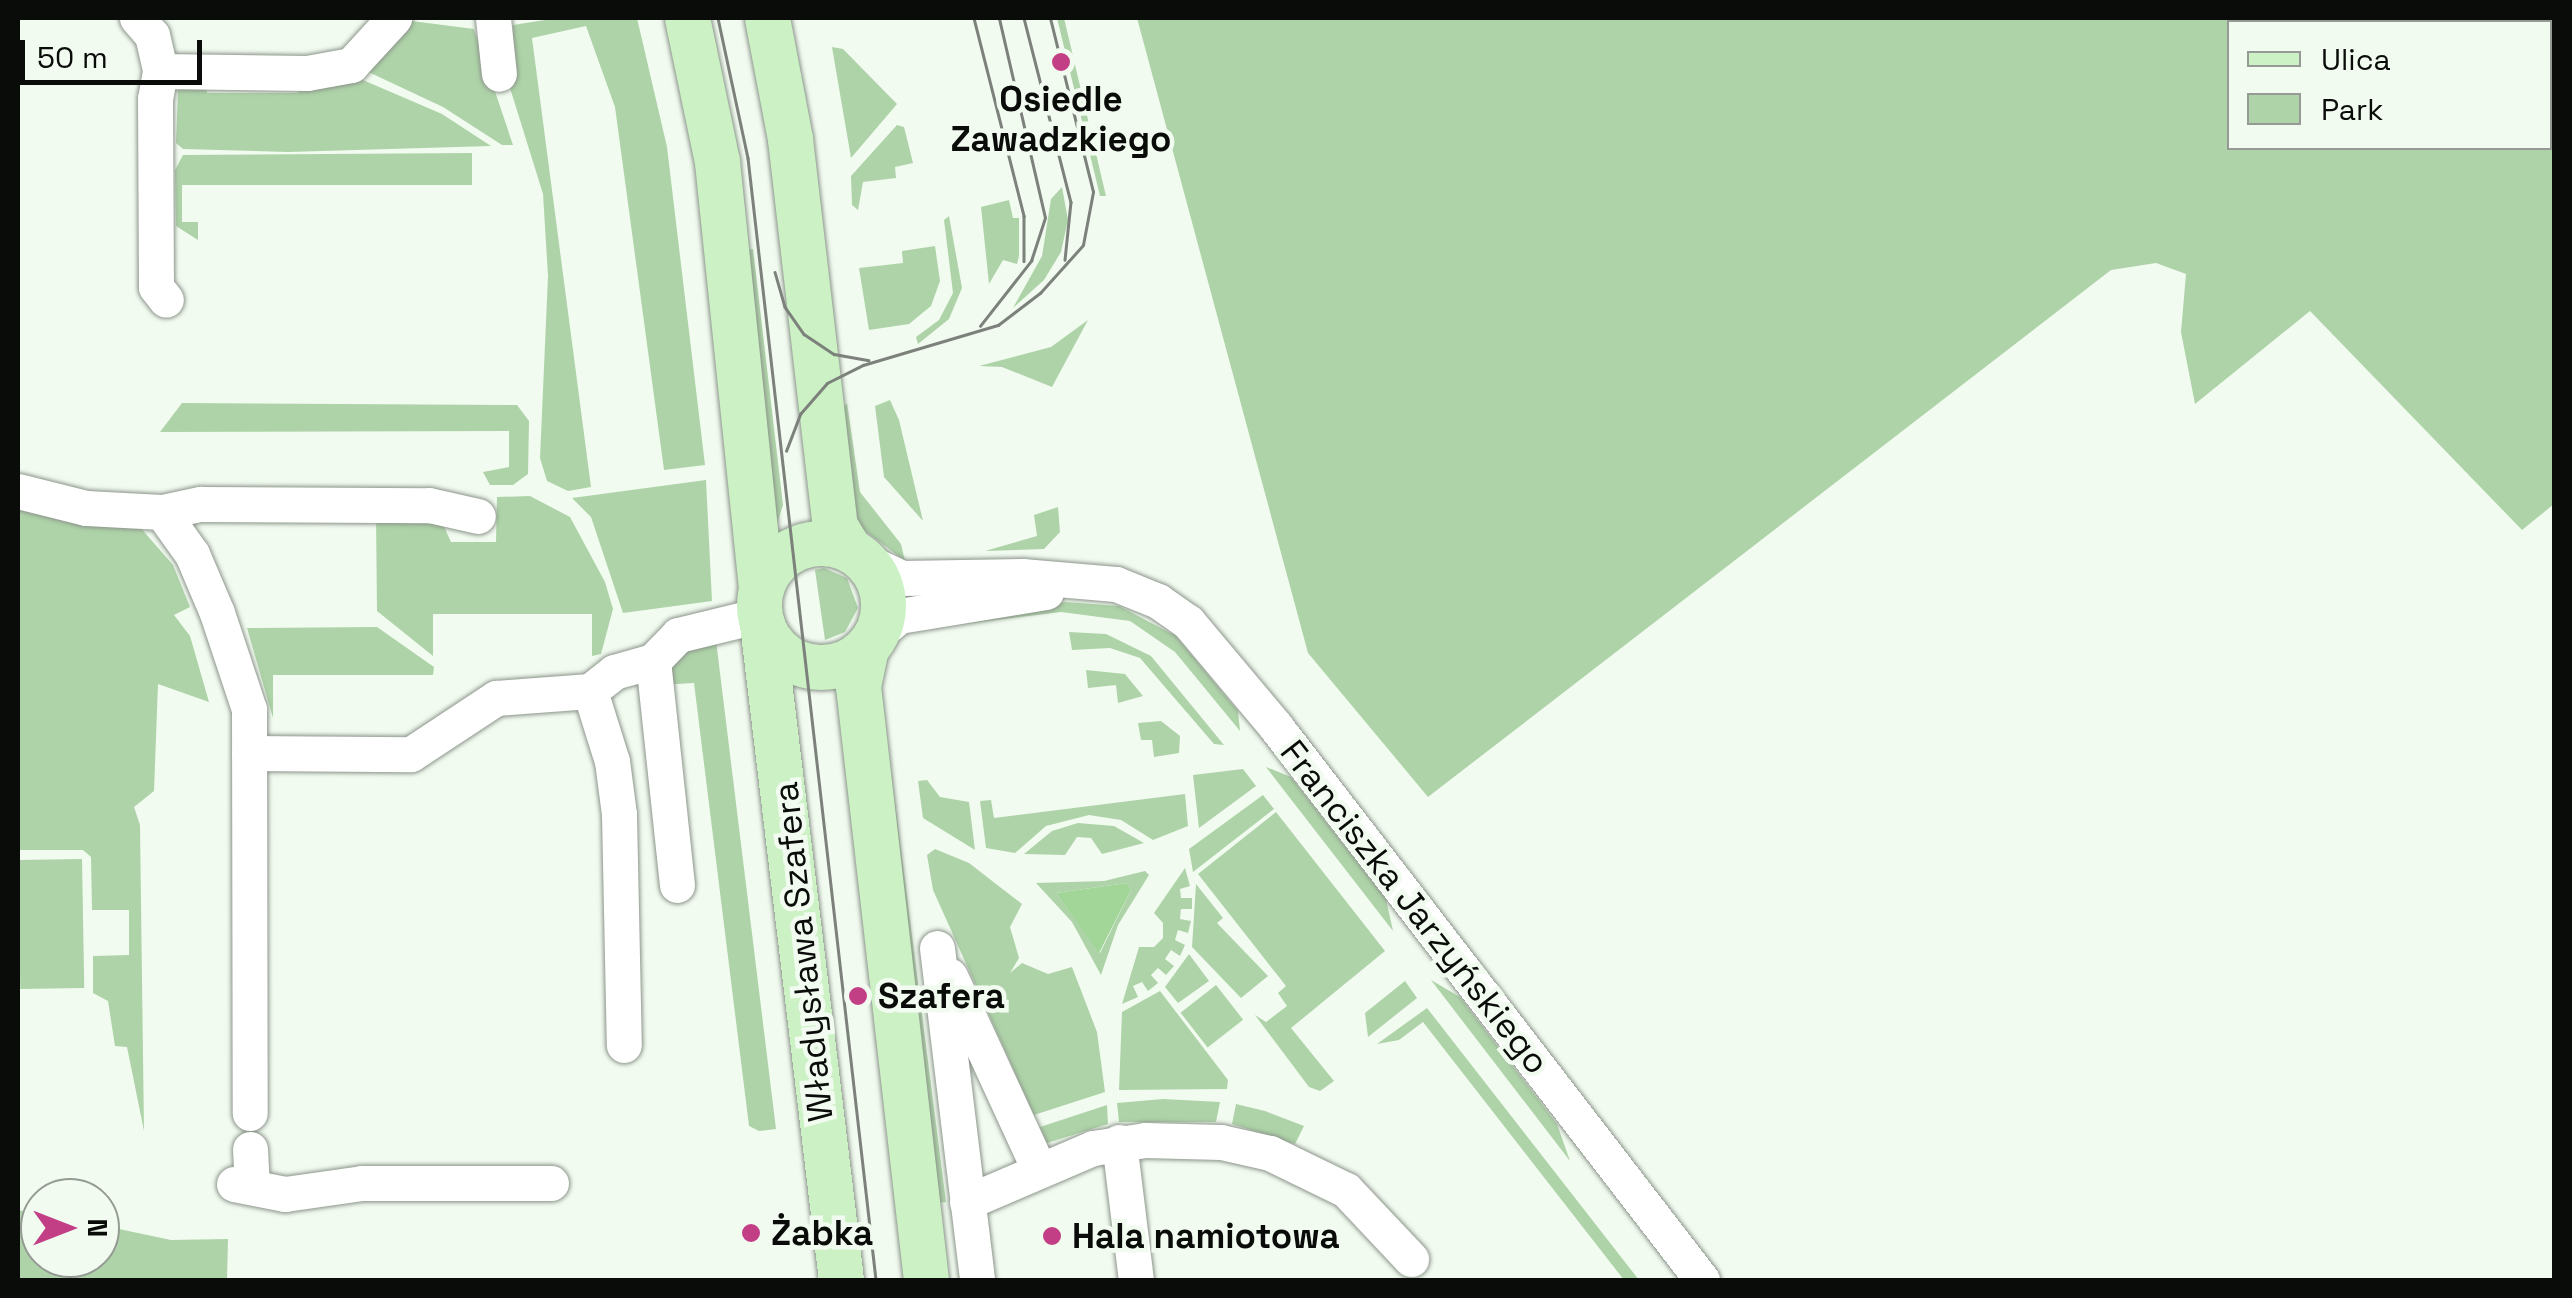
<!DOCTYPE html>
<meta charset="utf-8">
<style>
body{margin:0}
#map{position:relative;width:2572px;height:1298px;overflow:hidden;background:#f2fbf0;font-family:"Space Grotesk",sans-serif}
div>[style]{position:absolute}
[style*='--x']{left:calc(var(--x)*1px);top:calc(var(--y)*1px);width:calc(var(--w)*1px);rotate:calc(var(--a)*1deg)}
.green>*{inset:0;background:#aed3a8;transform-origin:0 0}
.forest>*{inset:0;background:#8fc385}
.water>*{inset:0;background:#a1d698}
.roads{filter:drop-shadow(0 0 2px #8c958b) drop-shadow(0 0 2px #8c958b)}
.minor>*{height:35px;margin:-17.5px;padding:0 17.5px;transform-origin:17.5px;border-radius:17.5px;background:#fff}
.major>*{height:45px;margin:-22.5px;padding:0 22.5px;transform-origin:22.5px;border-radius:22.5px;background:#cbf1c5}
.major>.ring{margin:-22.5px;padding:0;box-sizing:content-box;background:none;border:45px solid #cbf1c5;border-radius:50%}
.tram>*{height:2.5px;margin:-1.25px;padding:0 1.25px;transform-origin:1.25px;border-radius:1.25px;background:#7c827b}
.dots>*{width:28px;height:28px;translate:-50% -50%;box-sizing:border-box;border:5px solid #f2fbf0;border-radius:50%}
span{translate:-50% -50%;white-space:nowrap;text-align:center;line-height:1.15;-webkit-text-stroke:9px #f2fbf0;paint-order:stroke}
.poi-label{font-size:35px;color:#090c09;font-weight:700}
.left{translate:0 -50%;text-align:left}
.street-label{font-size:35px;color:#090c09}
.frame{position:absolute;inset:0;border:20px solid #090c09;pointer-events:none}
.legend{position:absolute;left:2227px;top:20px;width:325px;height:130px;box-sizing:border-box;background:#f2fbf0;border:2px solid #959b94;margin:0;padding:12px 18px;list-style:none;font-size:30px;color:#090c09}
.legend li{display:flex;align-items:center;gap:20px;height:50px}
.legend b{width:50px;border:2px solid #959b94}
.north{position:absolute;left:20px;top:1178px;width:100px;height:100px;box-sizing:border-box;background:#f2fbf0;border:2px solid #959b94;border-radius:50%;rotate:90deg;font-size:28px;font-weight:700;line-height:40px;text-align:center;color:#090c09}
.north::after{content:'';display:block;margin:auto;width:35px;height:45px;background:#c23f86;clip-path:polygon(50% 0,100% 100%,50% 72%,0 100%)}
.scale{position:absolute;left:20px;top:40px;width:182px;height:45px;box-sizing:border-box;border:5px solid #090c09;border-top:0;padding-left:12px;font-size:30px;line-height:35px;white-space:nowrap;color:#090c09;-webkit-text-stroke:8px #f2fbf0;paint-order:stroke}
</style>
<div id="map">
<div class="green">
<i style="clip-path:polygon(558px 18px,637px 18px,667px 147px,705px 465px,664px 470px,615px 107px,586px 26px,532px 38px,591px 487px,568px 491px,547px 481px,540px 458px,548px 276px,543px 194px,506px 75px,513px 25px)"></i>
<i style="clip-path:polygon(1057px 18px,1064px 18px,1106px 196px,1100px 196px)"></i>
<i style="clip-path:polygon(1137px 18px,2354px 18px,2230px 22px,2230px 148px,2550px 148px,2554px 20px,2554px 504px,2522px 530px,2310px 311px,2195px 404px,2181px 332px,2186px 274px,2156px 263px,2111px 270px,1428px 797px,1308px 653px)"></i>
<i style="clip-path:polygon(404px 20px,474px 29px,513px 145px,502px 145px,443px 107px,360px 68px)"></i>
<i style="clip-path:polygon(832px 47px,843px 49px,897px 104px,851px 158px)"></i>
<i style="clip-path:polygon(349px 74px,442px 114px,491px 146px,288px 152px,183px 149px,176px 143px,178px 91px,188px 83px,206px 80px,207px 93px,297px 93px,312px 80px)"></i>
<i style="clip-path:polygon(897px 125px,904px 127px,913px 163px,895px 167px,896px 178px,863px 182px,858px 210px,852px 205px,851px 176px)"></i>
<i style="clip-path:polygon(472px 153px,472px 185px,182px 185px,182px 222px,198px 222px,198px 240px,176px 226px,175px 170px,183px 155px)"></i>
<i style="clip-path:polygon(1062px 187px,1068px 220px,1061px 252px,1044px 280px,1013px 308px,1042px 256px,1051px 199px)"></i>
<i style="clip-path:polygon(1009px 200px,1013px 218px,1019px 218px,1019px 256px,1017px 264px,1003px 260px,989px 284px,981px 207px)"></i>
<i style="clip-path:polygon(949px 216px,962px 288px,949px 319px,918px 344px,916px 337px,939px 320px,953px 293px,944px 220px)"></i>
<i style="clip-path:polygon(935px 246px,940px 281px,931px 306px,909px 324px,869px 330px,859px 268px,903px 263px,902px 251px)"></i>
<i style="clip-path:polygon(753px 249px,783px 505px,775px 530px,741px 251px)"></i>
<i style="clip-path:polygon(1088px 320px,1052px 387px,1002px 367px,979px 366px,1051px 347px)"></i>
<i style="clip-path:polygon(890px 400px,899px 420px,923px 521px,884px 477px,875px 406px)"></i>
<i style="clip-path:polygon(182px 403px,517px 405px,529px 421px,528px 474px,513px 485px,490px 485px,483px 472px,509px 467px,509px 431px,160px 432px)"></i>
<i style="clip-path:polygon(847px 403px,860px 492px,901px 544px,905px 561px,856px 524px,842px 409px)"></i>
<i style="clip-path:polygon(706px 480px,712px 601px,623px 613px,591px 517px,572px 498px)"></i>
<i style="clip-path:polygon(530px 496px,570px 517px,605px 582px,613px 609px,601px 654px,592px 656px,592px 614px,433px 614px,433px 656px,377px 611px,376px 516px,442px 522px,451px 542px,496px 542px,497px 497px)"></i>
<i style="clip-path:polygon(18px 505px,139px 526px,173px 565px,190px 607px,174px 615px,190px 636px,209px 702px,158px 684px,154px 791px,134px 807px,140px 825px,144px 1131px,127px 1047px,115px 1046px,108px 1001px,93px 993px,93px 956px,129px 955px,129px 910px,92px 910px,91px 857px,83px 850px,18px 850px)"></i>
<i style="clip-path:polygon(1058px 507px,1060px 532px,1044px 549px,985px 551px,1037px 536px,1034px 515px)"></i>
<i style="clip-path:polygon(824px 568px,847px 578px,858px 608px,845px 632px,825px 640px,815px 570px)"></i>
<i style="clip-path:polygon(1066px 602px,1119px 606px,1176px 636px,1238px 711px,1240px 731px,1175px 652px,1130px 621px,1061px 612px,940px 627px,939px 618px)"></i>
<i style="clip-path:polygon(377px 627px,434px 667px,433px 675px,273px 675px,273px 718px,247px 628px)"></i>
<i style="clip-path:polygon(715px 632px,776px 1129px,759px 1131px,749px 1126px,694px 683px,659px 685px,665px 655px)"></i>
<i style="clip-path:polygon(1069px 632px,1106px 634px,1151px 656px,1224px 745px,1214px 744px,1140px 658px,1110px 648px,1072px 650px)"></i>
<i style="clip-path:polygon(1086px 670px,1125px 674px,1143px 696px,1118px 703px,1116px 685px,1088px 688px)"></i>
<i style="clip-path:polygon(1161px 721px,1180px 736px,1179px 753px,1154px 757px,1152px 740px,1141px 740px,1138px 723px)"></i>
<i style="clip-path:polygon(888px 748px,946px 1202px,930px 1204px,878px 750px)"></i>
<i style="clip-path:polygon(1266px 767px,1291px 777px,1386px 899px,1393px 931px)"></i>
<i style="clip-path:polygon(1243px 769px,1256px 786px,1199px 828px,1193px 775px)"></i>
<i style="clip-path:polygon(927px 780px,940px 797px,969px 802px,975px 850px,923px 818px,918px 781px)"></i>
<i style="clip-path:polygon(1185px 794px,1188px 826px,1153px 840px,1121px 820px,1089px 815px,1046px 826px,1015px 853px,986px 848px,980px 801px,991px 800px,994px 818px)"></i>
<i style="clip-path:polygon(1263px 795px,1274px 809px,1193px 872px,1189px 849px)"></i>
<i style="clip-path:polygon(1276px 812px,1385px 951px,1291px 1028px,1334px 1081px,1320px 1091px,1309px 1087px,1255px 1015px,1266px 1022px,1287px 1006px,1278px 993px,1286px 986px,1198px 874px)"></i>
<i style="clip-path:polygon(1078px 823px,1114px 826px,1144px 843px,1102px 854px,1091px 838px,1077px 837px,1065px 855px,1024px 854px,1052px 831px)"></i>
<i style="clip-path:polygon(935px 849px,969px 863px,1022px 904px,1010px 927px,1019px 958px,1010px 973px,1022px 963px,1048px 974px,1072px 967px,1097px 1032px,1105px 1092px,1034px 1115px,933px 890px,927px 855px)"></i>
<i style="left:82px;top:859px;width:129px;height:64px;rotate:89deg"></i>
<i style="clip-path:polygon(1185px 868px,1190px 886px,1180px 889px,1181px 898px,1192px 898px,1192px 909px,1181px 909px,1180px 919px,1191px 921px,1188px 933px,1178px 930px,1175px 940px,1185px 945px,1180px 956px,1171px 950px,1165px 959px,1174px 966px,1166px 975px,1158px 968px,1151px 975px,1158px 983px,1148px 991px,1142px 982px,1133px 986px,1138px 997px,1122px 1004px,1139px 947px,1154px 947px,1163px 938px,1163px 923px,1154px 913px)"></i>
<i style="clip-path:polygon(evenodd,1145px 871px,1149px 875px,1118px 925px,1101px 975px,1072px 922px,1036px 883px,1104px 881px,1145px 871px,1127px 883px,1131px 890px,1100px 953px,1056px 893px,1127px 883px)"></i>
<i style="clip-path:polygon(1196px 884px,1223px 918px,1217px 923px,1268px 976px,1241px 998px,1192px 947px)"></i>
<i style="clip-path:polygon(1189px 954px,1209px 981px,1178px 1003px,1165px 987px)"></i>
<i style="clip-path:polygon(1431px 980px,1460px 997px,1557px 1124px,1570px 1161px)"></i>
<i style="clip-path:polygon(1405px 981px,1417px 998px,1368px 1037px,1365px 1013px)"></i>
<i style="left:1216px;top:985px;width:44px;height:45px;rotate:52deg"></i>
<i style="clip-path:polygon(1160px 991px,1228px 1080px,1227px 1089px,1119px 1090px,1122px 1012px)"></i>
<i style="clip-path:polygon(1427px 1008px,1639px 1280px,1624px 1280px,1423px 1022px,1399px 1040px,1377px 1044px)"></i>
<i style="clip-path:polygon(1163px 1099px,1220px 1102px,1216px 1122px,1119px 1122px,1117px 1103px)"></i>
<i style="clip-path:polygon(1236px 1104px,1265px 1111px,1304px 1126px,1295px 1144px,1232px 1124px)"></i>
<i style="clip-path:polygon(1107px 1105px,1108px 1124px,1047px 1143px,1040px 1127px)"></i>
<i style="clip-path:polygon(18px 1210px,40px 1214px,40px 1258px,100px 1258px,100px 1225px,171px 1240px,228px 1239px,227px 1280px,18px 1280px)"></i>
</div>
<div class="forest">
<i style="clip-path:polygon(2354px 18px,2554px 18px,2554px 20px,2550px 25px,2353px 22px)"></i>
</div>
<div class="water">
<i style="clip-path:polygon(1127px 883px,1131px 890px,1099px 953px,1056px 893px)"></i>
</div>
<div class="roads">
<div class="minor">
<i style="--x:137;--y:18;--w:23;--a:49"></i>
<i style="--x:152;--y:35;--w:37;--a:77"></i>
<i style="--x:160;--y:71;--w:147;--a:0.8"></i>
<i style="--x:307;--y:73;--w:45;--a:-10.3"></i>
<i style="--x:351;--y:65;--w:64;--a:-47.5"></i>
<i style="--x:493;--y:18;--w:56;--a:83.9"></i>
<i style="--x:160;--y:71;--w:27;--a:100"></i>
<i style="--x:155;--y:98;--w:189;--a:89.7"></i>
<i style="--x:156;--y:287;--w:16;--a:52"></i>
<i style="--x:18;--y:491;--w:70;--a:14"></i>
<i style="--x:86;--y:508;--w:76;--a:3"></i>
<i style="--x:162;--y:512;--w:52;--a:54.5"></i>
<i style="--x:192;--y:554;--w:64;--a:67"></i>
<i style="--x:217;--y:613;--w:101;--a:71.6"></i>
<i style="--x:249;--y:709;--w:404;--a:89.9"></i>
<i style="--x:162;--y:512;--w:40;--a:-12"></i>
<i style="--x:201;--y:504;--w:228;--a:0.3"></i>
<i style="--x:429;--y:505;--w:50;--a:12.7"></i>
<i style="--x:864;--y:560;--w:42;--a:25.3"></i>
<i style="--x:902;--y:578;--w:120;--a:-1"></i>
<i style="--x:1022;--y:576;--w:94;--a:4.9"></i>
<i style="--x:1116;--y:584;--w:45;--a:22"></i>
<i style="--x:1158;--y:601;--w:37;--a:35"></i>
<i style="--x:1188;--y:622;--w:137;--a:50"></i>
<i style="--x:1276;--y:727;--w:698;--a:52.39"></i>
<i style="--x:875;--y:636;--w:31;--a:-40"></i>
<i style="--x:899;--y:616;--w:149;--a:-9.3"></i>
<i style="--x:590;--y:691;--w:73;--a:72.6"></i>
<i style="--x:612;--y:761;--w:53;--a:82.5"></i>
<i style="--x:619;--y:814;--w:231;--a:88.8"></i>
<i style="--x:249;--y:753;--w:162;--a:0.4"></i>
<i style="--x:411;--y:754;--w:102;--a:-33.4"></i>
<i style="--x:496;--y:698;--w:94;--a:-4.3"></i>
<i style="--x:590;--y:691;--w:31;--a:-38"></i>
<i style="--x:614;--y:672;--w:41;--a:-15.8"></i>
<i style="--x:677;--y:885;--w:225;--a:-96.1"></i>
<i style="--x:653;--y:661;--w:36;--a:-46"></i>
<i style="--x:678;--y:635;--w:84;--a:-13.7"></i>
<i style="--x:937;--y:948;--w:334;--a:83.1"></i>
<i style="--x:950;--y:976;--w:210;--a:65.3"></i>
<i style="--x:1119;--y:1142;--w:139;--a:83"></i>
<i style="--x:250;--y:1149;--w:35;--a:87"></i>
<i style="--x:234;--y:1184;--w:52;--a:11.1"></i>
<i style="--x:285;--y:1194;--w:78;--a:-8.1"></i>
<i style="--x:362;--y:1183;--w:189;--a:0"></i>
<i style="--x:967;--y:1202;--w:137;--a:-23.2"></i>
<i style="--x:1093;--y:1148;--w:53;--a:-8.7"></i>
<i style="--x:1145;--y:1140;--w:76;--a:1.5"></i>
<i style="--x:1221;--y:1142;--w:50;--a:12.7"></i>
<i style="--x:1270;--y:1153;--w:85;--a:26"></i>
<i style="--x:1346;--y:1190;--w:95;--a:46.7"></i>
</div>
<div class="major">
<i style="--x:687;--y:18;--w:147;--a:78.2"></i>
<i style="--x:717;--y:162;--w:427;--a:84.1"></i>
<i style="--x:767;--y:18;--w:123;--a:79.2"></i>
<i style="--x:790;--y:139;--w:390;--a:83.4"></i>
<i style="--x:835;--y:526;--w:27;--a:59"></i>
<i class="ring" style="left:759px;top:543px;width:79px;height:79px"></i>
<i style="--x:762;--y:624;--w:661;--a:83.13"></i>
<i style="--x:866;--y:648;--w:39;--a:102"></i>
<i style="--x:858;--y:686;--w:598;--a:83.47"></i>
</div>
</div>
<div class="tram">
<i style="--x:718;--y:18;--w:143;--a:77.9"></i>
<i style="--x:748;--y:158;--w:1129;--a:83.49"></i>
<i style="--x:974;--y:18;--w:204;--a:75.8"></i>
<i style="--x:1024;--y:216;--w:45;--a:90"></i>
<i style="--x:1024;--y:18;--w:190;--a:75.7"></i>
<i style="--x:1071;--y:202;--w:58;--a:95.9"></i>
<i style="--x:775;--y:272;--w:36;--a:74"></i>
<i style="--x:785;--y:307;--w:33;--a:55"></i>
<i style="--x:804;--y:334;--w:36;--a:34"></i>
<i style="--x:834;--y:354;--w:35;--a:10"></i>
<i style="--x:980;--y:326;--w:83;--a:-51.9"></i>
<i style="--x:1031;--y:261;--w:45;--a:-72"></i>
<i style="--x:1045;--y:218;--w:205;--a:-103"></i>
<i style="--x:786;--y:451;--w:40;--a:-69"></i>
<i style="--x:800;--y:414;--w:41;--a:-48.9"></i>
<i style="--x:827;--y:383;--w:40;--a:-26.6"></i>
<i style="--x:863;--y:365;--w:141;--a:-16.5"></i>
<i style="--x:998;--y:325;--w:53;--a:-37.3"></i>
<i style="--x:1040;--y:293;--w:64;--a:-48.1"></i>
<i style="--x:1083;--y:245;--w:54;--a:-79.3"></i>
<i style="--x:1093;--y:192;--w:179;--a:-103.9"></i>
</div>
<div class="dots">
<i style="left:1061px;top:62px;background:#c23f86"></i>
<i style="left:858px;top:996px;background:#c23f86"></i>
<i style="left:751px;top:1233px;background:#c23f86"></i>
<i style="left:1052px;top:1236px;background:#c23f86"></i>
</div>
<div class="poi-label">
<span style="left:1061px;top:119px">Osiedle<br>Zawadzkiego</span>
<span class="left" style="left:878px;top:996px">Szafera</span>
<span class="left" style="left:771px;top:1233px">Żabka</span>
<span class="left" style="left:1072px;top:1236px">Hala namiotowa</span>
</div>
<div class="street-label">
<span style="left:1415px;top:907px;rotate:52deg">Franciszka Jarzyńskiego</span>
<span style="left:803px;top:952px;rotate:-96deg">Władysława Szafera</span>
</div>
<div class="frame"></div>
<ul class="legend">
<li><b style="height:12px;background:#cbf1c5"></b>Ulica</li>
<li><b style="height:28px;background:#aed3a8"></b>Park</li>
</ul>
<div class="north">N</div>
<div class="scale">50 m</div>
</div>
